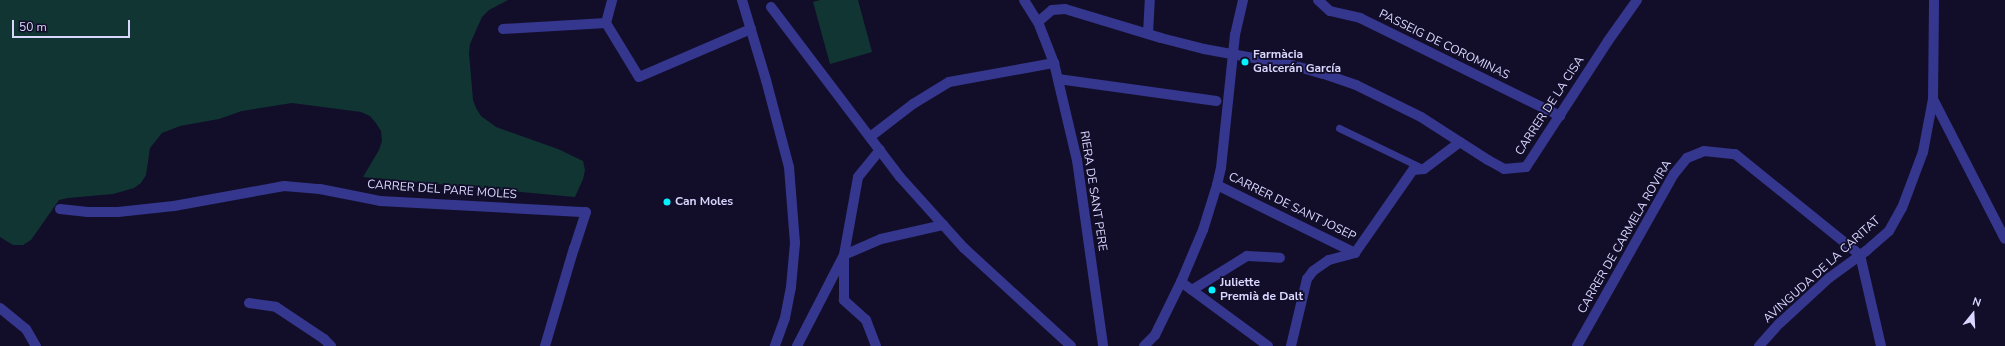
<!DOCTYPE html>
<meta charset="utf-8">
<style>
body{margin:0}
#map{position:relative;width:2005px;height:346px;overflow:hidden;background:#120e2a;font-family:"Nunito Sans",sans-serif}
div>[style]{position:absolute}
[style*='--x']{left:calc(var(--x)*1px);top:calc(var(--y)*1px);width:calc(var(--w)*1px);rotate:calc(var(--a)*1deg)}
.green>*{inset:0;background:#113532}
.service>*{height:7px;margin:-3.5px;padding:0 3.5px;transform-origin:3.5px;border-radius:3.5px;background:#35368d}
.pedestrian>*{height:10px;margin:-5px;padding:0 5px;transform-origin:5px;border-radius:5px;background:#35368d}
.minor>*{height:10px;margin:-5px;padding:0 5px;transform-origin:5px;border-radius:5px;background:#35368d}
.tertiary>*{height:10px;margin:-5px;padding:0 5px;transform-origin:5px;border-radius:5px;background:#35368d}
.dots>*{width:11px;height:11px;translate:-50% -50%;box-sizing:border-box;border:2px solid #120e2a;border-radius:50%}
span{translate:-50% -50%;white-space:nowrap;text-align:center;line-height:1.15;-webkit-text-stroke:3.5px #120e2a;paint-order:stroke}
.street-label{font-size:12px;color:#dad7ff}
.poi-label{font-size:12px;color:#dad7ff;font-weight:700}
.left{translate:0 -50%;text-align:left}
.north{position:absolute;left:1953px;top:294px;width:40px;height:40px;-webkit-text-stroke:3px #120e2a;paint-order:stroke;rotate:18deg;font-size:11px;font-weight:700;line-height:16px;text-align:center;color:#dad7ff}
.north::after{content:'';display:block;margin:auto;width:14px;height:18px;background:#dad7ff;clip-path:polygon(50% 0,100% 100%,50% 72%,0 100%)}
.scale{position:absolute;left:12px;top:20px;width:118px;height:18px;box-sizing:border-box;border:2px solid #dad7ff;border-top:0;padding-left:5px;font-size:12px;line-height:14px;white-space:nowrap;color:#dad7ff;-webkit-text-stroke:3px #120e2a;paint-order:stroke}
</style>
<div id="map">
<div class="green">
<i style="clip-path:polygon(0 0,508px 0,489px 10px,482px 17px,470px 44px,469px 53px,473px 100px,476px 108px,481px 116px,496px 127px,558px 149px,583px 161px,585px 170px,583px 179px,575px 197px,363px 177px,379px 150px,382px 141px,381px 131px,376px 123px,370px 116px,361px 112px,292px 103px,242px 111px,219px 119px,180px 126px,162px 133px,150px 148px,146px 175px,141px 183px,134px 188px,113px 194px,68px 198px,59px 200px,31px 240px,23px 245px,13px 245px,0 237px)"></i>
<i style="clip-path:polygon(820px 0,858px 0,872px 52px,830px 64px,813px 2px)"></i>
</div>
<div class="service">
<i style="--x:1339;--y:128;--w:92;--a:25.7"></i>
</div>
<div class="pedestrian">
<i style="--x:1058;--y:79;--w:160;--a:7.9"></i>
</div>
<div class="minor">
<i style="--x:1024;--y:0;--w:26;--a:58"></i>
<i style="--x:1038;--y:22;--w:44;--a:68.7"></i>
<i style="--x:1054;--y:63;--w:100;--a:76.7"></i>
<i style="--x:1077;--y:160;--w:188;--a:82"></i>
<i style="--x:1318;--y:0;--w:16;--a:43"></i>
<i style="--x:1330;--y:11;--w:31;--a:13"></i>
<i style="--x:1360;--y:18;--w:223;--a:26.1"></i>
<i style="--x:771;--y:7;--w:213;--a:52.8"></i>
<i style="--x:900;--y:177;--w:96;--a:48"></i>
<i style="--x:964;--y:248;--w:145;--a:42.5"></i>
<i style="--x:1038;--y:22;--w:18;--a:-41"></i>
<i style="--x:1052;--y:10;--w:13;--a:-4"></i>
<i style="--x:1065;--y:9;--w:100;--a:16.8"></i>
<i style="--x:1161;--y:38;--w:44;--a:14.3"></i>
<i style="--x:1204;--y:49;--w:89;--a:10.3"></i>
<i style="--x:1292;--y:65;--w:33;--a:16"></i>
<i style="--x:1324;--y:74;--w:34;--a:19"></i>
<i style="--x:1356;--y:85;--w:72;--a:26.2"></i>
<i style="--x:1421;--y:117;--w:80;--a:32.7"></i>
<i style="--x:1488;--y:160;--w:18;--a:29"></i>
<i style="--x:1504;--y:169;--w:22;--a:-5"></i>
<i style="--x:1526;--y:167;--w:150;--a:-56.9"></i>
<i style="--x:1608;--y:41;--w:50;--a:-54.7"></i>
<i style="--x:606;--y:23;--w:63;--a:58.6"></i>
<i style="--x:639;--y:77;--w:122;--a:-23.2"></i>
<i style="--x:606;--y:23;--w:24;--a:-75"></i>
<i style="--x:503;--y:29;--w:103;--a:-3.3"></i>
<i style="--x:1148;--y:34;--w:34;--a:-87"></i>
<i style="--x:1933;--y:99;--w:157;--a:62.8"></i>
<i style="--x:870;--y:137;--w:54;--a:-37.5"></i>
<i style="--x:913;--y:104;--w:42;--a:-31.4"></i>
<i style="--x:949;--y:82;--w:107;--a:-10.3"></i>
<i style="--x:1217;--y:185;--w:154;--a:26.2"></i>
<i style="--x:60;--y:209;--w:28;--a:6"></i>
<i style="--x:88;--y:212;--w:30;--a:0"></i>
<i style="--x:118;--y:212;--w:56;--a:-6.1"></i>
<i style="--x:174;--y:206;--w:112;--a:-10.3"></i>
<i style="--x:284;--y:186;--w:36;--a:5"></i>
<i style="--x:320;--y:189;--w:61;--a:11.3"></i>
<i style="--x:380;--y:201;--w:206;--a:3.1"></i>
<i style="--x:586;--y:212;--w:38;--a:108"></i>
<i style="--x:574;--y:248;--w:102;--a:106.5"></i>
<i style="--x:844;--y:255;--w:40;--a:-23.4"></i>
<i style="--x:881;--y:239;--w:64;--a:-12.7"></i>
<i style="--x:1181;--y:282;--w:108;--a:36.3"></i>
<i style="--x:1192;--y:290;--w:65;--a:-31.7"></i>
<i style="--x:1247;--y:256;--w:33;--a:3"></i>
<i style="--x:249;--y:303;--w:27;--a:8"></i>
<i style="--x:276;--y:307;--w:58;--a:33.7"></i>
<i style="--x:324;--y:339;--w:10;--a:45"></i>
<i style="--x:0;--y:308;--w:33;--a:39"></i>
<i style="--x:26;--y:329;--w:20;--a:60"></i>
<i style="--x:797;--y:346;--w:100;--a:-62.7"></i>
<i style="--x:876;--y:346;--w:28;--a:-111"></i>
<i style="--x:866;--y:320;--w:30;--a:-138"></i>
<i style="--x:844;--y:300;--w:45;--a:-90"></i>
<i style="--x:844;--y:255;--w:79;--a:-79.8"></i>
<i style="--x:858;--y:177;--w:35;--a:-51"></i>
<i style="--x:1144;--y:346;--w:16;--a:-45"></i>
<i style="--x:1155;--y:335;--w:59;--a:-63.9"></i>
<i style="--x:1181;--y:282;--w:56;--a:-67.1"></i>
<i style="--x:1203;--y:230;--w:47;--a:-72.7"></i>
<i style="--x:1217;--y:185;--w:17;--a:-77"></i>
<i style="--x:1221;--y:168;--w:134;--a:-84"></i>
<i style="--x:1235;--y:35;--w:36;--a:-77"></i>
<i style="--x:1291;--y:346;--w:69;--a:-76.6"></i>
<i style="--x:1307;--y:279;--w:10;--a:-53"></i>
<i style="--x:1313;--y:271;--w:19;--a:-35"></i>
<i style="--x:1329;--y:260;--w:27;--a:-15"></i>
<i style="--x:1355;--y:253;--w:101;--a:-55.1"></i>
<i style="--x:1413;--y:170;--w:11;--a:-5"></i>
<i style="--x:1424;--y:169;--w:45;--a:-36.9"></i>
<i style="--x:1577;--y:346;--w:197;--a:-60.6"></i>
<i style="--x:1674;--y:174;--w:21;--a:-51"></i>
<i style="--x:1687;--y:158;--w:18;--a:-22"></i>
<i style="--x:1704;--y:151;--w:31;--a:6"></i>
<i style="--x:1735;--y:154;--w:161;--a:38.9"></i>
<i style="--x:1860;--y:255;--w:93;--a:77"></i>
<i style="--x:1759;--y:346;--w:31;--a:-48"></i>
<i style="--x:1780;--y:323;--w:67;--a:-42.6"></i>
<i style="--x:1829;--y:278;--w:46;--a:-36.1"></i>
<i style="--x:1866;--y:251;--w:30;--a:-41"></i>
<i style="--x:1889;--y:231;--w:26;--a:-61"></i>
<i style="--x:1902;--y:208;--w:60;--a:-69.4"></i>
<i style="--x:1923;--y:152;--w:54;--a:-79.3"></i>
<i style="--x:1933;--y:99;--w:99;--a:-89.4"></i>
</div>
<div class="tertiary">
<i style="--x:742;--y:0;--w:84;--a:73.3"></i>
<i style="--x:766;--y:80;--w:90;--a:75.2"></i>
<i style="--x:789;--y:167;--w:76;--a:85.5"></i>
<i style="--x:795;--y:243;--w:44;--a:95.2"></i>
<i style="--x:791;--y:287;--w:32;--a:101"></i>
<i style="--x:785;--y:318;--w:30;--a:110"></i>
</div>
<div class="dots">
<i style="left:1245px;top:62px;background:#03f2ff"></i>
<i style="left:667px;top:202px;background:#03f2ff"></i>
<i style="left:1212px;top:290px;background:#03f2ff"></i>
</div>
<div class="street-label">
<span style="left:1444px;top:45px;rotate:26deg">PASSEIG DE COROMINAS</span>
<span style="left:1550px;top:106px;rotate:-57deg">CARRER DE LA CISA</span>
<span style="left:442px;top:190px;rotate:4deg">CARRER DEL PARE MOLES</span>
<span style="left:1093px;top:191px;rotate:81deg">RIERA DE SANT PERE</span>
<span style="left:1292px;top:207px;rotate:26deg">CARRER DE SANT JOSEP</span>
<span style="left:1625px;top:237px;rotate:-60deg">CARRER DE CARMELA ROVIRA</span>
<span style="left:1822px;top:270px;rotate:-42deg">AVINGUDA DE LA CARITAT</span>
</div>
<div class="poi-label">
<span class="left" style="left:1253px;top:62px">Farmàcia<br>Galcerán García</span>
<span class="left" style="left:675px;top:202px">Can Moles</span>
<span class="left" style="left:1220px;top:290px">Juliette<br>Premià de Dalt</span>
</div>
<div class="north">N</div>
<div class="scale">50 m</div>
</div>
